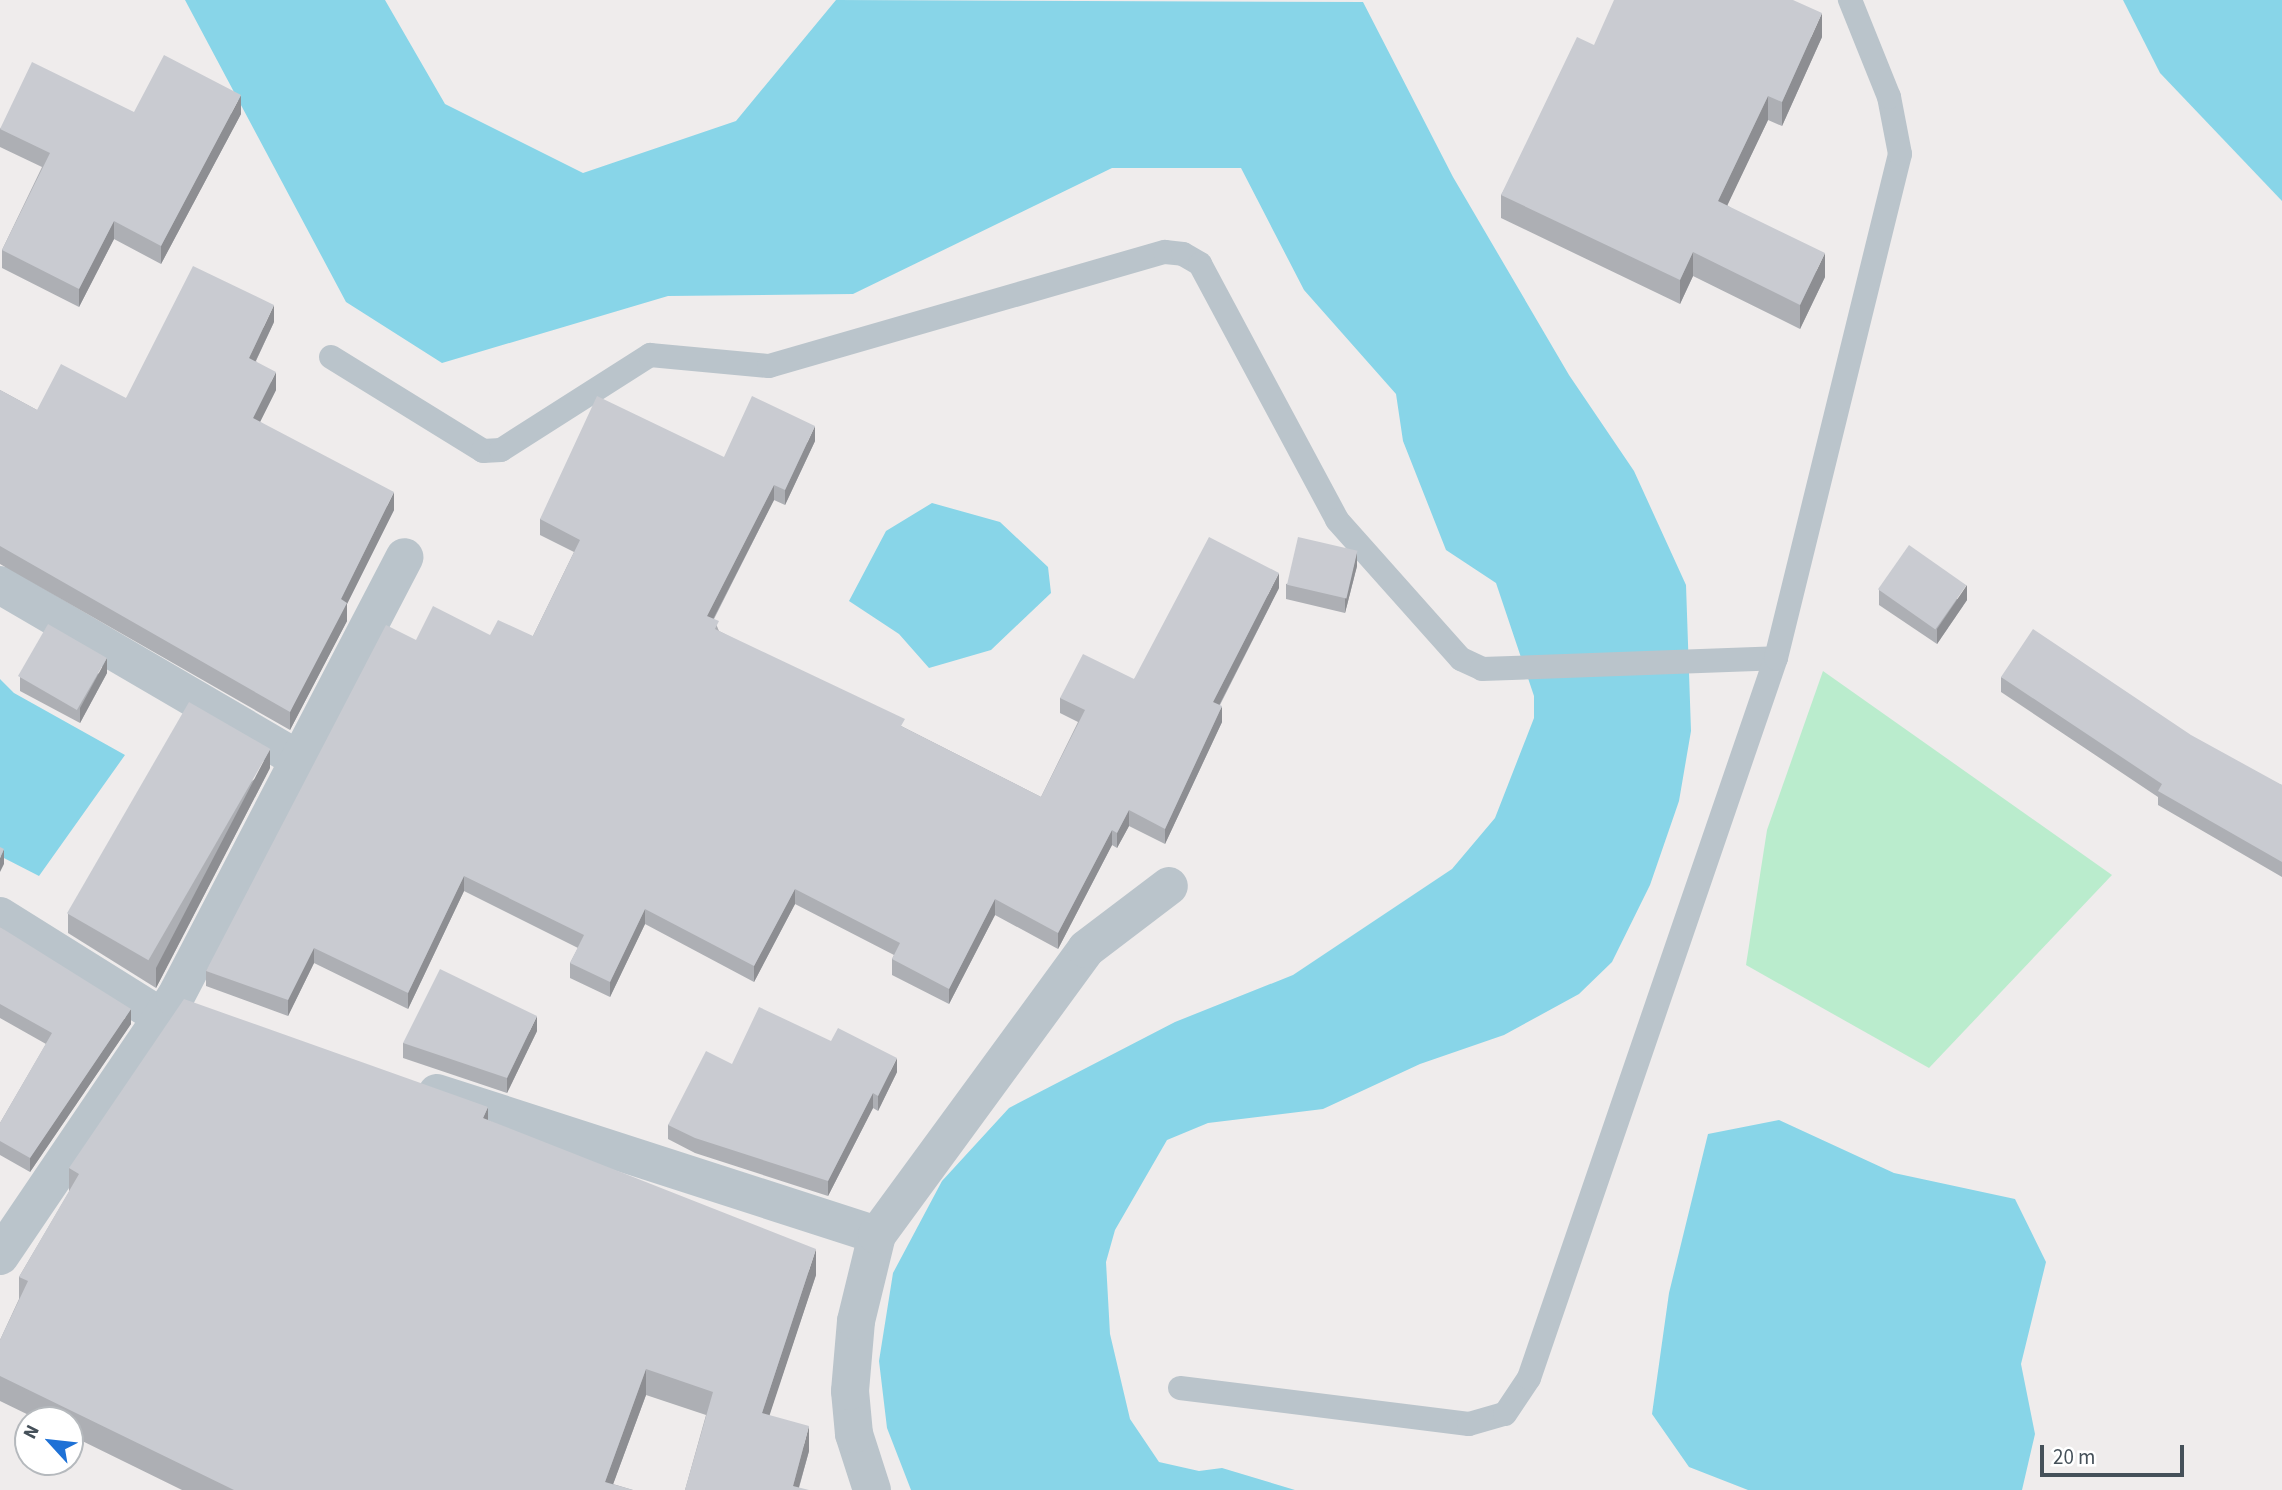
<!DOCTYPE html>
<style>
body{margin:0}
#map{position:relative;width:2282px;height:1490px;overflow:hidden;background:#efecec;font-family:"Source Sans 3",sans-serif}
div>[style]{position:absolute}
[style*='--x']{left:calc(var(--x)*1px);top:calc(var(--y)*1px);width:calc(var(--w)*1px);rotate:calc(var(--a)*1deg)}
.green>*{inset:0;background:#baeccd}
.water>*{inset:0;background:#88d5e8}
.lane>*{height:24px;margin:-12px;padding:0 12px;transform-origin:12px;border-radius:12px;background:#bac4cb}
.street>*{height:38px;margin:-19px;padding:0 19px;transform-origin:19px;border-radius:19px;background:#bac4cb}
.wall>*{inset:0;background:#adafb4}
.shaded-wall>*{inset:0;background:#8d8e92}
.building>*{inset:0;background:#c9cbd1;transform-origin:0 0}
span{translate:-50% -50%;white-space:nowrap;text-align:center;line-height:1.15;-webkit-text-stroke:6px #fff;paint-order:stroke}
.north{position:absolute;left:14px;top:1406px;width:70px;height:70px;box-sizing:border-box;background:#fff;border:2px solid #b5b9bd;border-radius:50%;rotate:297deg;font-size:19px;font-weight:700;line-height:28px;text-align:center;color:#455059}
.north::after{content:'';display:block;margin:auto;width:24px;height:32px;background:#1e71d6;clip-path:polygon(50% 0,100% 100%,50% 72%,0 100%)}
.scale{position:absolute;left:2040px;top:1445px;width:144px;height:32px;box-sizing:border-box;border:4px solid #455059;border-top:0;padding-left:9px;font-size:21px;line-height:24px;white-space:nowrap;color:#455059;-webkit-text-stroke:5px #fff;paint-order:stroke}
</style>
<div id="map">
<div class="green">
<i style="clip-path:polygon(1823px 671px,2112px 875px,1929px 1068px,1746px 965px,1767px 830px)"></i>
</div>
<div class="water">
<i style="clip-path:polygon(185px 0,385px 0,445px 104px,583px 173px,736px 121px,836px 0,1363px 2px,1453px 177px,1569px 375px,1634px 471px,1686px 585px,1691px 731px,1679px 801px,1650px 885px,1612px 962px,1579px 994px,1504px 1035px,1420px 1064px,1323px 1109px,1208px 1123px,1167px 1140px,1115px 1230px,1106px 1262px,1110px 1334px,1130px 1419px,1159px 1462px,1199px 1471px,1222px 1468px,1295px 1490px,911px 1490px,887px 1428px,879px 1361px,893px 1273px,942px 1181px,1009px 1108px,1175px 1022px,1293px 975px,1452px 869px,1495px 818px,1534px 718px,1534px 696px,1496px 583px,1446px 550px,1403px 441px,1396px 394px,1304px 290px,1241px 168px,1112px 168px,853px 294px,668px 296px,442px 363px,346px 302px)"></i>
<i style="clip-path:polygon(2123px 0,2282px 0,2282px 201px,2160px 73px)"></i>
<i style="clip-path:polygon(932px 503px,1000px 522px,1048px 567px,1051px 593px,991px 650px,929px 668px,899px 634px,849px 601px,886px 531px)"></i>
<i style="clip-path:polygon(0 679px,14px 693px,125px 755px,39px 876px,0 856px)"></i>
<i style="clip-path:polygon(1779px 1120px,1894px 1173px,2015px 1199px,2046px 1262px,2021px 1364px,2035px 1434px,2022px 1490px,1748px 1490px,1689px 1467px,1652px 1414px,1669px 1293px,1708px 1134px)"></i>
</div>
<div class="lane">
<i style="--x:331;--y:357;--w:179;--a:31.7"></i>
<i style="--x:483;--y:451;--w:18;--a:-3"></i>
<i style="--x:501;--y:450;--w:177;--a:-32.5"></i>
<i style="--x:650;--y:355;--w:120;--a:5.3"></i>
<i style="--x:769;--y:366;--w:412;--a:-16.1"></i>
<i style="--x:1165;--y:252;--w:18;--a:6"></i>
<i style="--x:1183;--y:254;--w:20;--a:30"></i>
<i style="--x:1200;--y:264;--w:290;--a:61.8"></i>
<i style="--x:1337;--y:520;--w:186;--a:48.3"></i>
<i style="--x:1461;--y:659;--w:23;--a:25"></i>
<i style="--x:1482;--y:669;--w:294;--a:-2.1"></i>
<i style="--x:1180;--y:1388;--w:291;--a:7.1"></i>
<i style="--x:1469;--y:1424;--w:37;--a:-16"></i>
<i style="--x:1505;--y:1414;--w:43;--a:-56.3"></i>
<i style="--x:1529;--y:1378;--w:761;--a:-71.07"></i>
<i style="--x:1776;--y:658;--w:519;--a:-76.18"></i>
<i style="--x:1900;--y:154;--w:58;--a:-100.9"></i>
<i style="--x:1889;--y:97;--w:105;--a:-111.9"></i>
</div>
<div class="street">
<i style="--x:0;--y:585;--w:346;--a:30.3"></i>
<i style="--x:0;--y:916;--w:192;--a:32"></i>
<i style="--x:437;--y:1093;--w:462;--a:17.9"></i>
<i style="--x:0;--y:1256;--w:312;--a:-55.9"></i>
<i style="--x:175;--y:998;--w:497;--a:-62.5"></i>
<i style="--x:872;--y:1490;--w:59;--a:-107.8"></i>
<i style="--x:854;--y:1434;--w:43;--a:-95.3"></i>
<i style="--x:850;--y:1391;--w:70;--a:-85.1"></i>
<i style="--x:856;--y:1321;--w:89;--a:-76.3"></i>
<i style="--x:877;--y:1235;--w:354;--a:-53.8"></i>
<i style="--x:1086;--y:949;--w:104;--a:-37.2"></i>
</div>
<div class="wall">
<i style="clip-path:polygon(1822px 37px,1782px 126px,1768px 120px,1727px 205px,1825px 277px,1800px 329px,1693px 276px,1680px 304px,1501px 218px,1501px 195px,1594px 45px)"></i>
<i style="clip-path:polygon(134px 112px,241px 114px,161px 264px,114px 239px,79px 307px,2px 268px,2px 250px,42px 167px,0 147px,0 128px)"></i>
<i style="clip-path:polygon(274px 322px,256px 361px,276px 390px,260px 422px,394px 510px,347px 604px,347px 621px,290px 730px,0 564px,0 390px,37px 410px,126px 398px)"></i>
<i style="clip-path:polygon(815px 441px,785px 505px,774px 500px,714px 619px,719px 631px,905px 728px,1041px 797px,1078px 722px,1060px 713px,1060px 698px,1134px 679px,1279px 588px,1220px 705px,1222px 722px,1165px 844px,1129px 826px,1117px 848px,1112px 845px,1058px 949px,995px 915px,949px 1004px,892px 975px,892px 959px,894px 955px,795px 904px,754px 982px,645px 924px,610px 997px,570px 978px,570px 963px,578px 948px,464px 891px,408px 1009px,314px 963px,288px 1016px,206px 986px,206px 971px,416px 640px,490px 635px,533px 636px,574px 552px,540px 535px,540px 519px,724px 457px)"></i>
<i style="clip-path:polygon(1357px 566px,1345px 613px,1286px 599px,1286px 584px)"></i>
<i style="clip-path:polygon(1879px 590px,1967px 600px,1937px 644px,1879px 605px)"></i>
<i style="clip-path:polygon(107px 673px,80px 723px,20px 691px,20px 677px)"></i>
<i style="clip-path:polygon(2001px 677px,2282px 785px,2282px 877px,2158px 805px,2158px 797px,2001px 692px)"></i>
<i style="clip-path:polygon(270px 768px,156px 988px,68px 933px,68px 914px)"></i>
<i style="clip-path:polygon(0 927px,131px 1024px,30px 1172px,0 1155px,0 1123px,46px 1044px,0 1018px)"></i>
<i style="clip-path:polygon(537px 1031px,507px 1093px,403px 1058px,403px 1043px)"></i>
<i style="clip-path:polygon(732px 1064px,897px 1072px,878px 1111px,873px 1108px,828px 1196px,695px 1153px,668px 1139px,668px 1125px)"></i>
<i style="clip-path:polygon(488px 1120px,816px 1275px,769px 1415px,809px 1451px,799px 1488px,685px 1490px,706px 1415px,646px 1395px,613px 1484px,633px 1490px,182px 1490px,70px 1435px,70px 1420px,39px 1420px,0 1401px,0 1340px,19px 1299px,19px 1277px,69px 1192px,69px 1168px)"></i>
</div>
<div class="shaded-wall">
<i style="clip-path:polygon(1822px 13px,1822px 37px,1782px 126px,1782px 102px)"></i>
<i style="clip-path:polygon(241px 95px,241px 114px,161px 264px,161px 246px)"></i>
<i style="clip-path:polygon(1768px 96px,1768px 120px,1718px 225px,1718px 201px)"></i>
<i style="clip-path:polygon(114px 221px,114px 239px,79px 307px,79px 289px)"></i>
<i style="clip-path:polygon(1693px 252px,1693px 276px,1680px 304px,1680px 280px)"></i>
<i style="clip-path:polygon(1825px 253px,1825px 277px,1800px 329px,1800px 305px)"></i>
<i style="clip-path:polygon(274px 305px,274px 322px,249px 375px,249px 358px)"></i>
<i style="clip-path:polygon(276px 372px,276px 390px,253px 436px,253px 418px)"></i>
<i style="clip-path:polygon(815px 426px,815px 441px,785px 505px,785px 490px)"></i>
<i style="clip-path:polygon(774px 485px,774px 500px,707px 631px,707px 616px)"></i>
<i style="clip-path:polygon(394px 492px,394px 510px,347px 604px,347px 621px,290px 730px,290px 712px,341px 599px)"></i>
<i style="clip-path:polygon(1357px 551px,1357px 566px,1345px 613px,1345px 599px)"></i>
<i style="clip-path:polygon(1279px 573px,1279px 588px,1213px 717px,1213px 702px)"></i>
<i style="clip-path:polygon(1967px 585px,1967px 600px,1937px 644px,1937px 629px)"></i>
<i style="clip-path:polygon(107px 658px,107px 673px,80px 723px,80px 708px)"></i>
<i style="clip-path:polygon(1222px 706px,1222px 722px,1165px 844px,1165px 829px)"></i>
<i style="clip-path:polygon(270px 749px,270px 768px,156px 988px,156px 968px)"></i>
<i style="clip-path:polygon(1129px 810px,1129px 826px,1117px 848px,1117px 833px)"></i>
<i style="clip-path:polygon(1112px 830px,1112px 845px,1058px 949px,1058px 933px)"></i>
<i style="clip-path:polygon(4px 849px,4px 864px,0 872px,0 858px)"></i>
<i style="clip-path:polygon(464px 876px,464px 891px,408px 1009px,408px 993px)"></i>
<i style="clip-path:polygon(795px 889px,795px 904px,754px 982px,754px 966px)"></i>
<i style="clip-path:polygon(995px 899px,995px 915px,949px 1004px,949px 989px)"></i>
<i style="clip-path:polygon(645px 909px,645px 924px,610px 997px,610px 982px)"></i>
<i style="clip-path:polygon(314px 948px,314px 963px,288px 1016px,288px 1000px)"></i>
<i style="clip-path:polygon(131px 1009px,131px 1024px,30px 1172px,30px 1158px)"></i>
<i style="clip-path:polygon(537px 1016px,537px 1031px,507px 1093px,507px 1078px)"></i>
<i style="clip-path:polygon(897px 1058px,897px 1072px,878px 1111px,878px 1096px)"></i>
<i style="clip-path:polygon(873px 1093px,873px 1108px,828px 1196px,828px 1181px)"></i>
<i style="clip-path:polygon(488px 1107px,488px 1132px,483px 1118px)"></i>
<i style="clip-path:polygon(816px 1249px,816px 1275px,762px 1438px,762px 1413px)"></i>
<i style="clip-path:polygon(646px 1369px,646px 1395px,611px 1490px,605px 1482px)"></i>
<i style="clip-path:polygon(809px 1426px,809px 1451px,798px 1490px,793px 1486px)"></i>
</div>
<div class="building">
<i style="clip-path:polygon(1614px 0,1793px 0,1822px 13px,1782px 102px,1768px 96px,1718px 201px,1825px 253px,1800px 305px,1693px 252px,1680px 280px,1501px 195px,1577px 37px,1594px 45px)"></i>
<i style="clip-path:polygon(164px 55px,241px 95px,161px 246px,114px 221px,79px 289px,2px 250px,50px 153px,0 129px,32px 62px,134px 112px)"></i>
<i style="clip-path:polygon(193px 266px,274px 305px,249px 358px,276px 372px,253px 418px,394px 492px,341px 599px,347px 603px,290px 712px,0 546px,0 390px,37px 410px,61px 364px,126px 398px)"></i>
<i style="clip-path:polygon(597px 396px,724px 457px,752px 396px,815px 426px,785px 490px,774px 485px,707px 616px,719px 621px,715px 629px,905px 719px,901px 726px,1041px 797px,1085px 710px,1060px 698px,1083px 654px,1134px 679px,1209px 537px,1279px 573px,1213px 702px,1222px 706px,1165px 829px,1129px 810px,1117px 833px,1112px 830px,1058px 933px,995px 899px,949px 989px,892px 959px,900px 943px,795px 889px,754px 966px,645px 909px,610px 982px,570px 963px,584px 935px,464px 876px,408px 993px,314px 948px,288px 1000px,206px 971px,386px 625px,416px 640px,433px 606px,490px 635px,498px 620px,533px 636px,580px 540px,540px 519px)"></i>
<i style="left:1298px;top:537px;width:61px;height:49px;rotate:13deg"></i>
<i style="left:1909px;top:545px;width:70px;height:54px;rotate:35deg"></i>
<i style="left:48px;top:624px;width:68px;height:60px;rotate:30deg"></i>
<i style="clip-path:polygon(2033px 629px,2191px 735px,2282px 785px,2282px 862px,2158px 791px,2162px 784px,2001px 677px)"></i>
<i style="left:189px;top:702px;width:94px;height:244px;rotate:30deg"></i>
<i style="clip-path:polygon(0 847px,4px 849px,0 858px)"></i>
<i style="clip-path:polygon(0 927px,131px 1009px,30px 1158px,0 1141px,0 1123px,52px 1033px,0 1004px)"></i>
<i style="clip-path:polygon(440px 969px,537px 1016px,507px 1078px,403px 1043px)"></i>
<i style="clip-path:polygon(184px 999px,488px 1107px,483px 1118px,816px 1249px,762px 1413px,809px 1426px,793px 1486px,809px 1490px,685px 1490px,713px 1392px,646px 1369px,605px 1482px,633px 1490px,234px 1490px,0 1376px,0 1340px,28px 1281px,19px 1277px,79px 1174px,69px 1168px)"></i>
<i style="clip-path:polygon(759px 1007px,831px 1041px,838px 1028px,897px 1058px,878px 1096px,873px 1093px,828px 1181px,695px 1138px,668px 1125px,706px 1051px,732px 1064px)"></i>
</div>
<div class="north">N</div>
<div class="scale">20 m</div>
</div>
